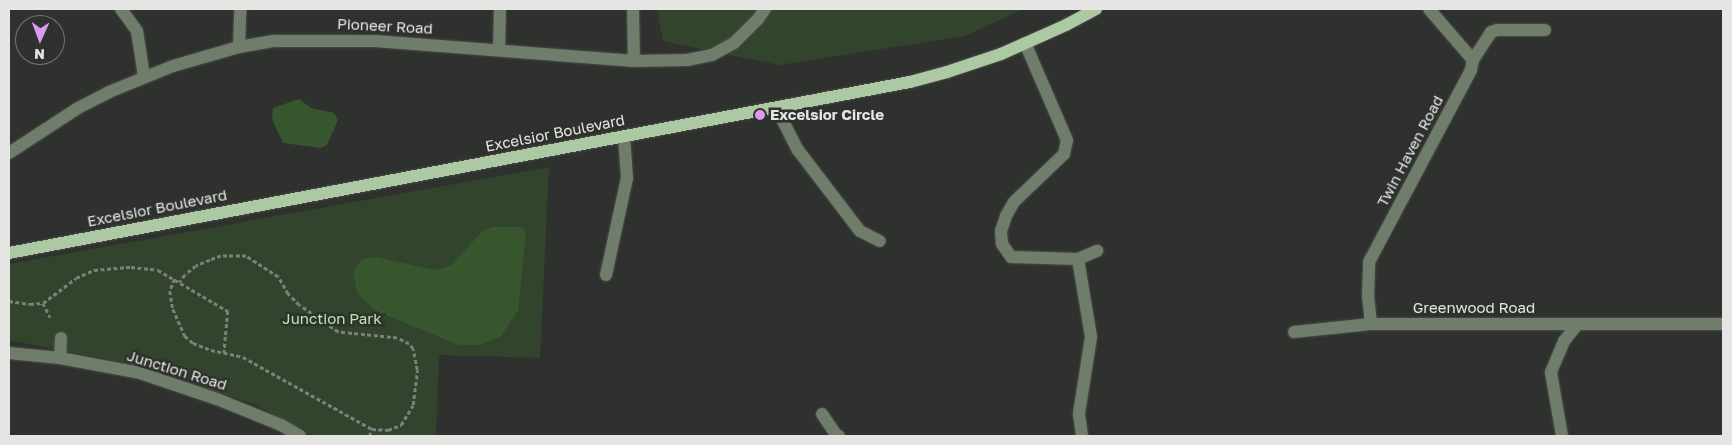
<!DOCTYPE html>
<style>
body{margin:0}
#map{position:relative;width:1732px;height:445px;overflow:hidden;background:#2e312d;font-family:"Golos Text",sans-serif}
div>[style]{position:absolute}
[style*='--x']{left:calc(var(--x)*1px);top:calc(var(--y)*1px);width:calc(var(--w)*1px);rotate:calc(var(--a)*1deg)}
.green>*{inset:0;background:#32452c}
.water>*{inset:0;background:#38562e}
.path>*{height:2.5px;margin-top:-1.25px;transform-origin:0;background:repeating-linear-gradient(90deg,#7d7f7c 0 4px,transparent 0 6.5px)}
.roads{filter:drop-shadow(0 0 1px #4b4e4a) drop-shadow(0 0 1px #4b4e4a)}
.minor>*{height:12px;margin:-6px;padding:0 6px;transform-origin:6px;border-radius:6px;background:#6f7d6a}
.major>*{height:12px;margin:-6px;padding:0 6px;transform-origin:6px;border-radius:6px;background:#acc9a3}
.dots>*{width:14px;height:14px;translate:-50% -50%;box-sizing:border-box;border:2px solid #2e312d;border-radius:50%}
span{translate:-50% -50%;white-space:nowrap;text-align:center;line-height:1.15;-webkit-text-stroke:5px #2e312d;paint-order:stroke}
.street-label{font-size:15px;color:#e5e6e4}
.poi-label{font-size:15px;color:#e5e6e4;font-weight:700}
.left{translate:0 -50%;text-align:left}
.park-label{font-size:15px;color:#b8eaa8}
.frame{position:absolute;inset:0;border:10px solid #e5e6e4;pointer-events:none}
.north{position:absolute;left:15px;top:15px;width:50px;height:50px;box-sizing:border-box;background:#2e312d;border:1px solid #777976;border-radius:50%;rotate:182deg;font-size:14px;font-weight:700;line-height:20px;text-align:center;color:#e5e6e4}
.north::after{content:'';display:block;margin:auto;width:18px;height:22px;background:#de98f3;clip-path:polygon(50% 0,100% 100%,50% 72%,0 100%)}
</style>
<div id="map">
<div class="green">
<i style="clip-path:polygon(657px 9px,1023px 9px,965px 36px,779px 65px,663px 41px)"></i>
<i style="clip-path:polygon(549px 167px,540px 358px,439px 355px,436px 436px,311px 436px,255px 404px,121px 362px,9px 340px,9px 264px)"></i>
</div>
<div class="water">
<i style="clip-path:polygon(299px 99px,311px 108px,334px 113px,338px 120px,327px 145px,321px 148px,283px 143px,272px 119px,273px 108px)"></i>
<i style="clip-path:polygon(492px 227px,523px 227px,526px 234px,518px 311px,501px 336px,479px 345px,459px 345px,376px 311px,357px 293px,353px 271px,362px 259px,376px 257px,434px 270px,450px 266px,483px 231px)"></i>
</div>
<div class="path">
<i style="--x:175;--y:279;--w:13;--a:113"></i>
<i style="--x:170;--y:291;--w:18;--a:81"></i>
<i style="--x:173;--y:309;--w:30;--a:66"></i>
<i style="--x:185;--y:336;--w:11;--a:41"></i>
<i style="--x:193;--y:343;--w:19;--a:21"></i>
<i style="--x:211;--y:350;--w:33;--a:12"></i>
<i style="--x:243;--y:357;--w:148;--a:29.2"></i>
<i style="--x:372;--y:429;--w:16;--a:4"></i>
<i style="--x:388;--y:430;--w:14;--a:-21"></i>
<i style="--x:401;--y:425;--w:23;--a:-59"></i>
<i style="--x:413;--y:405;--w:35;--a:-83"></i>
<i style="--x:417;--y:370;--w:21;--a:-101"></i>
<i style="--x:413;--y:349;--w:6;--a:-129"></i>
<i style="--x:409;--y:344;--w:13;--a:-153"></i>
<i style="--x:397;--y:338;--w:59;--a:-174.2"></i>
<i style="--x:338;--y:332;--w:47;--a:-145.3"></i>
<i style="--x:299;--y:305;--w:16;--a:-135"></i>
<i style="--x:288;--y:294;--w:20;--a:-120"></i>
<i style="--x:278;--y:277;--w:38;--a:-147"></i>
<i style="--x:246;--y:256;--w:25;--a:180"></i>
<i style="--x:221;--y:256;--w:12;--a:160"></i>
<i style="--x:210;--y:260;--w:15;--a:157"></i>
<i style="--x:196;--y:266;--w:14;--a:141"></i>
<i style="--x:185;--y:275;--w:9;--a:126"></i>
<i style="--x:9;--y:301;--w:21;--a:8"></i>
<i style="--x:30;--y:304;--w:13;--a:-4"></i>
<i style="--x:43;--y:303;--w:41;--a:-37.1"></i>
<i style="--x:76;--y:278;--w:20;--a:-24"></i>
<i style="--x:94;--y:270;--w:37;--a:-5"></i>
<i style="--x:131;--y:267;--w:27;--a:6"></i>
<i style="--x:158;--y:270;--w:81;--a:30.4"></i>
<i style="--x:228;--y:311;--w:42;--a:95.4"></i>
<i style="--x:43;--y:303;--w:16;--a:63"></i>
<i style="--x:369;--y:436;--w:8;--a:-67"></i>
</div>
<div class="roads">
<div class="minor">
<i style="--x:121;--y:9;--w:27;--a:54"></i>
<i style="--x:137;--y:31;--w:46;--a:81.2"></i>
<i style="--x:633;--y:9;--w:52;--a:88.9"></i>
<i style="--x:1025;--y:43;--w:106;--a:66.6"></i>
<i style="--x:1067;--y:140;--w:14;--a:102"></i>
<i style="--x:1064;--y:154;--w:69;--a:136.2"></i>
<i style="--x:1014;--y:202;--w:16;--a:120"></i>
<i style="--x:1006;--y:216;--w:16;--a:108"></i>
<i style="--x:1001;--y:231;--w:13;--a:86"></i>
<i style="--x:1002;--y:244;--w:16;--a:55"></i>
<i style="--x:1011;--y:257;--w:67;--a:1.7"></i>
<i style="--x:1078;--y:259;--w:21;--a:-23"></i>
<i style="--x:239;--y:47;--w:38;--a:-88"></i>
<i style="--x:499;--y:50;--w:41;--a:-88.6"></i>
<i style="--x:1473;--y:60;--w:33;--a:-57"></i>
<i style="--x:1491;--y:32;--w:6;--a:-18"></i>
<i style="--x:1497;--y:30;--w:48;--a:0"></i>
<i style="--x:780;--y:107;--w:14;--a:78"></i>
<i style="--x:783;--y:121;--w:33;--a:63"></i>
<i style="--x:798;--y:150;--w:102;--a:52.6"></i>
<i style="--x:860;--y:231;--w:22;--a:27"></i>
<i style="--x:9;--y:153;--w:82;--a:-33.1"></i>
<i style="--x:78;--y:108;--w:35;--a:-27"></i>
<i style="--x:109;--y:92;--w:69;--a:-22.1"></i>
<i style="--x:173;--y:66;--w:69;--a:-16.1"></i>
<i style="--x:239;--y:47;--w:36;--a:-10"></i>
<i style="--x:274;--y:41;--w:101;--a:0"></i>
<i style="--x:375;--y:41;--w:260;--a:4.4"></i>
<i style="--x:634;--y:61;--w:53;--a:-1.1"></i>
<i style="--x:687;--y:60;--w:25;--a:-11"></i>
<i style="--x:712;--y:55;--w:25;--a:-29"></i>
<i style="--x:734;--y:43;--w:34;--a:-45"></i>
<i style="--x:758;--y:19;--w:12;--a:-55"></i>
<i style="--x:1078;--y:259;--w:79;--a:80.5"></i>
<i style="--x:1091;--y:337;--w:78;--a:98.9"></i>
<i style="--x:1079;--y:414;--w:22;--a:82"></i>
<i style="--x:606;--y:275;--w:99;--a:-77.8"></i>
<i style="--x:627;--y:178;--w:42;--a:-94.1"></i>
<i style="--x:1371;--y:324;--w:27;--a:-96"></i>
<i style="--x:1368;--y:297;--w:35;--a:-88"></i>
<i style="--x:1369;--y:262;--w:217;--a:-62"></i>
<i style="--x:1471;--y:70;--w:10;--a:-79"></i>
<i style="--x:1473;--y:60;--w:67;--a:-130.8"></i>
<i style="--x:1294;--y:332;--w:77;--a:-5.9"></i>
<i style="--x:1371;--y:324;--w:352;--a:0"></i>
<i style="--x:9;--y:353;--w:51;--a:5.6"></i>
<i style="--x:60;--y:358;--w:81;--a:10.6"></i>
<i style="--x:140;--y:373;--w:81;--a:18.7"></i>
<i style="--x:217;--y:399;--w:69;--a:22.1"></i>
<i style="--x:281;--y:425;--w:22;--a:30"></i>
<i style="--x:60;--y:358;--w:20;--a:-87"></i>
<i style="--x:822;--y:414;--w:25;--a:56"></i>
<i style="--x:836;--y:435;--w:3;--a:18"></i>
<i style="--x:1562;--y:436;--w:65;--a:-99.8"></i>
<i style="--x:1551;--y:372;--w:34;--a:-67"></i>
<i style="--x:1564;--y:341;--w:21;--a:-51"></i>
</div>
<div class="major">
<i style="--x:9;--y:253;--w:917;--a:-10.75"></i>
<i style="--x:910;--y:82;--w:38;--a:-15"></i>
<i style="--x:947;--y:72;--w:57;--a:-18.4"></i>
<i style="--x:1001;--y:54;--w:71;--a:-24"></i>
<i style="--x:1066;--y:25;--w:34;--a:-28"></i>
</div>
</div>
<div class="dots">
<i style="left:760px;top:115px;background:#de98f3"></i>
</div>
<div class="street-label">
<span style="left:385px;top:26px;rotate:3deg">Pioneer Road</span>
<span style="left:555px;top:133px;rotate:-11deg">Excelsior Boulevard</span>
<span style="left:1410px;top:151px;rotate:-62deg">Twin Haven Road</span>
<span style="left:157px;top:208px;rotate:-11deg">Excelsior Boulevard</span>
<span style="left:1474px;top:308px">Greenwood Road</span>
<span style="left:177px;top:370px;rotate:17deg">Junction Road</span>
</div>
<div class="poi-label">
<span class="left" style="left:770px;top:115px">Excelsior Circle</span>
</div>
<div class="park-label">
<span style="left:332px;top:319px">Junction Park</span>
</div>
<div class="frame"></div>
<div class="north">N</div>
</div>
